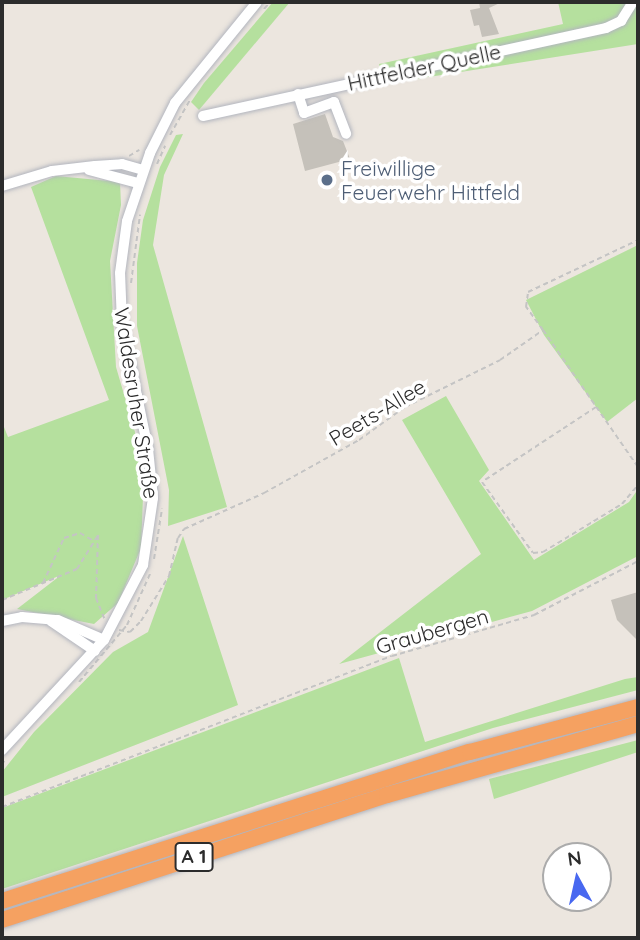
<!DOCTYPE html>
<meta charset="utf-8">
<style>
body{margin:0}
#map{position:relative;width:640px;height:940px;overflow:hidden;background:#ece6df;font-family:Quicksand,sans-serif}
div>[style]{position:absolute}
[style*='--x']{left:calc(var(--x)*1px);top:calc(var(--y)*1px);width:calc(var(--w)*1px);rotate:calc(var(--a)*1deg)}
.green>*{inset:0;background:#b5e09e}
.building>*{inset:0;background:#c5c1ba}
.path>*{height:2px;margin-top:-1px;transform-origin:0;background:repeating-linear-gradient(90deg,#c4c4c4 0 5px,transparent 0 8.5px)}
.roads{filter:drop-shadow(0 0 2px #b2b5be) drop-shadow(0 0 2px #b2b5be)}
.minor>*{height:10px;margin:-5px;padding:0 5px;transform-origin:5px;border-radius:5px;background:#fff}
.highway>*{height:16px;margin:-8px;padding:0 8px;transform-origin:8px;border-radius:8px;background:#f5a161}
.dots>*{width:19px;height:19px;translate:-50% -50%;box-sizing:border-box;border:4px solid #fff;border-radius:50%}
span{translate:-50% -50%;white-space:nowrap;text-align:center;line-height:1.15;-webkit-text-stroke:7px #fff;paint-order:stroke}
.shield-label span{padding:2px 5px;background:#fff;border:2px solid;border-radius:5px;-webkit-text-stroke-width:0}
.shield-label{font-size:19px;color:#2c2c2c;font-weight:700}
.street-label{font-size:21px;color:#2c2c2c}
.service-label{font-size:21px;color:#4e5e75}
.left{translate:0 -50%;text-align:left}
.frame{position:absolute;inset:0;border:4px solid #2c2c2c;pointer-events:none}
.north{position:absolute;left:542px;top:842px;width:70px;height:70px;box-sizing:border-box;background:#fff;border:2px solid #ababab;border-radius:50%;rotate:352deg;font-size:19px;font-weight:700;line-height:28px;text-align:center;color:#2c2c2c}
.north::after{content:'';display:block;margin:auto;width:24px;height:32px;background:#4868f0;clip-path:polygon(50% 0,100% 100%,50% 72%,0 100%)}
</style>
<div id="map">
<div class="green">
<i style="clip-path:polygon(273px 2px,290px 2px,199px 110px,191px 102px,204px 83px)"></i>
<i style="clip-path:polygon(558px 2px,638px 2px,638px 44px,384px 84px,379px 64px,563px 24px)"></i>
<i style="clip-path:polygon(183px 134px,164px 175px,153px 245px,227px 507px,168px 526px,169px 490px,137px 326px,137px 263px,143px 220px,160px 167px,176px 135px)"></i>
<i style="clip-path:polygon(56px 176px,120px 182px,121px 205px,110px 261px,116px 367px,135px 432px,143px 497px,141px 548px,118px 603px,94px 624px,17px 609px,61px 575px,2px 600px,2px 422px,8px 437px,109px 400px,31px 187px)"></i>
<i style="clip-path:polygon(638px 245px,638px 398px,607px 422px,544px 335px,526px 300px)"></i>
<i style="clip-path:polygon(446px 396px,489px 470px,479px 481px,534px 560px,629px 502px,636px 492px,638px 556px,532px 611px,339px 664px,481px 554px,402px 420px)"></i>
<i style="clip-path:polygon(183px 536px,238px 705px,2px 797px,2px 772px,34px 732px,113px 652px,148px 632px)"></i>
<i style="clip-path:polygon(399px 658px,425px 742px,625px 679px,638px 677px,638px 690px,493px 728px,2px 889px,2px 808px)"></i>
<i style="clip-path:polygon(638px 740px,638px 752px,494px 799px,489px 779px)"></i>
</div>
<div class="building">
<i style="clip-path:polygon(479px 2px,502px 2px,489px 8px,499px 34px,482px 37px,479px 25px,474px 26px,470px 10px,480px 8px)"></i>
<i style="clip-path:polygon(325px 114px,333px 137px,343px 141px,350px 159px,305px 171px,293px 124px)"></i>
<i style="clip-path:polygon(638px 592px,638px 641px,617px 620px,611px 600px)"></i>
</div>
<div class="path">
<i style="--x:264;--y:9;--w:9;--a:-49"></i>
<i style="--x:170;--y:135;--w:40;--a:-60.3"></i>
<i style="--x:129;--y:156;--w:12;--a:-31"></i>
<i style="--x:157;--y:164;--w:20;--a:-66"></i>
<i style="--x:131;--y:283;--w:69;--a:-82.5"></i>
<i style="--x:543;--y:330;--w:167;--a:55.3"></i>
<i style="--x:596;--y:407;--w:136;--a:146.7"></i>
<i style="--x:482;--y:482;--w:87;--a:54.3"></i>
<i style="--x:533;--y:553;--w:10;--a:-6"></i>
<i style="--x:543;--y:552;--w:92;--a:-31.3"></i>
<i style="--x:622;--y:504;--w:25;--a:-50"></i>
<i style="--x:154;--y:559;--w:51;--a:-80.9"></i>
<i style="--x:43;--y:583;--w:50;--a:-65"></i>
<i style="--x:64;--y:538;--w:17;--a:-17"></i>
<i style="--x:80;--y:533;--w:14;--a:30"></i>
<i style="--x:2;--y:600;--w:81;--a:-22.5"></i>
<i style="--x:77;--y:569;--w:40;--a:-58"></i>
<i style="--x:98;--y:535;--w:63;--a:91.8"></i>
<i style="--x:96;--y:598;--w:22;--a:68"></i>
<i style="--x:119;--y:630;--w:11;--a:10"></i>
<i style="--x:130;--y:632;--w:16;--a:-45"></i>
<i style="--x:141;--y:621;--w:53;--a:-58.1"></i>
<i style="--x:169;--y:576;--w:39;--a:-77"></i>
<i style="--x:178;--y:538;--w:11;--a:-56"></i>
<i style="--x:184;--y:529;--w:88;--a:-24.2"></i>
<i style="--x:264;--y:493;--w:109;--a:-29.2"></i>
<i style="--x:359;--y:440;--w:57;--a:-35.7"></i>
<i style="--x:405;--y:407;--w:106;--a:-26.3"></i>
<i style="--x:500;--y:360;--w:52;--a:-34.9"></i>
<i style="--x:543;--y:330;--w:29;--a:-126"></i>
<i style="--x:526;--y:307;--w:15;--a:-82"></i>
<i style="--x:528;--y:292;--w:122;--a:-25.3"></i>
<i style="--x:79;--y:682;--w:75;--a:-49.9"></i>
<i style="--x:127;--y:625;--w:56;--a:-65.7"></i>
<i style="--x:2;--y:765;--w:7;--a:-63"></i>
<i style="--x:2;--y:807;--w:418;--a:-21.2"></i>
<i style="--x:392;--y:656;--w:148;--a:-16.1"></i>
<i style="--x:534;--y:615;--w:117;--a:-27.4"></i>
</div>
<div class="roads">
<div class="minor">
<i style="--x:298;--y:94;--w:20;--a:72"></i>
<i style="--x:304;--y:113;--w:32;--a:-20"></i>
<i style="--x:334;--y:102;--w:34;--a:69"></i>
<i style="--x:203;--y:116;--w:412;--a:-12.3"></i>
<i style="--x:606;--y:28;--w:17;--a:-25"></i>
<i style="--x:621;--y:21;--w:22;--a:-58"></i>
<i style="--x:89;--y:170;--w:51;--a:14.9"></i>
<i style="--x:2;--y:186;--w:52;--a:-16.7"></i>
<i style="--x:52;--y:171;--w:43;--a:-6.6"></i>
<i style="--x:95;--y:166;--w:27;--a:-4"></i>
<i style="--x:122;--y:164;--w:22;--a:16"></i>
<i style="--x:2;--y:621;--w:20;--a:-11"></i>
<i style="--x:22;--y:617;--w:36;--a:5"></i>
<i style="--x:58;--y:620;--w:50;--a:23.5"></i>
<i style="--x:51;--y:621;--w:53;--a:34.3"></i>
<i style="--x:2;--y:750;--w:150;--a:-47.2"></i>
<i style="--x:104;--y:640;--w:85;--a:-62.5"></i>
<i style="--x:143;--y:565;--w:68;--a:-81.5"></i>
<i style="--x:153;--y:498;--w:49;--a:-95.8"></i>
<i style="--x:148;--y:449;--w:128;--a:-101.7"></i>
<i style="--x:122;--y:324;--w:51;--a:-92.2"></i>
<i style="--x:120;--y:273;--w:52;--a:-82.3"></i>
<i style="--x:127;--y:221;--w:72;--a:-71.3"></i>
<i style="--x:150;--y:153;--w:56;--a:-63.4"></i>
<i style="--x:175;--y:103;--w:130;--a:-50.9"></i>
</div>
<div class="highway">
<i style="--x:2;--y:901;--w:491;--a:-17.7"></i>
<i style="--x:470;--y:752;--w:174;--a:-15"></i>
<i style="--x:2;--y:920;--w:405;--a:-18"></i>
<i style="--x:387;--y:795;--w:261;--a:-15.8"></i>
</div>
</div>
<div class="dots">
<i style="left:327px;top:180px;background:#5c6f8a"></i>
</div>
<div class="shield-label">
<span style="left:194px;top:857px">A 1</span>
</div>
<div class="street-label">
<span style="left:424px;top:67px;rotate:-12deg">Hittfelder Quelle</span>
<span style="left:137px;top:403px;rotate:81deg">Waldesruher Straße</span>
<span style="left:377px;top:412px;rotate:-31deg">Peets-Allee</span>
<span style="left:432px;top:631px;rotate:-16deg">Graubergen</span>
</div>
<div class="service-label">
<span class="left" style="left:341px;top:180px">Freiwillige<br>Feuerwehr Hittfeld</span>
</div>
<div class="frame"></div>
<div class="north">N</div>
</div>
